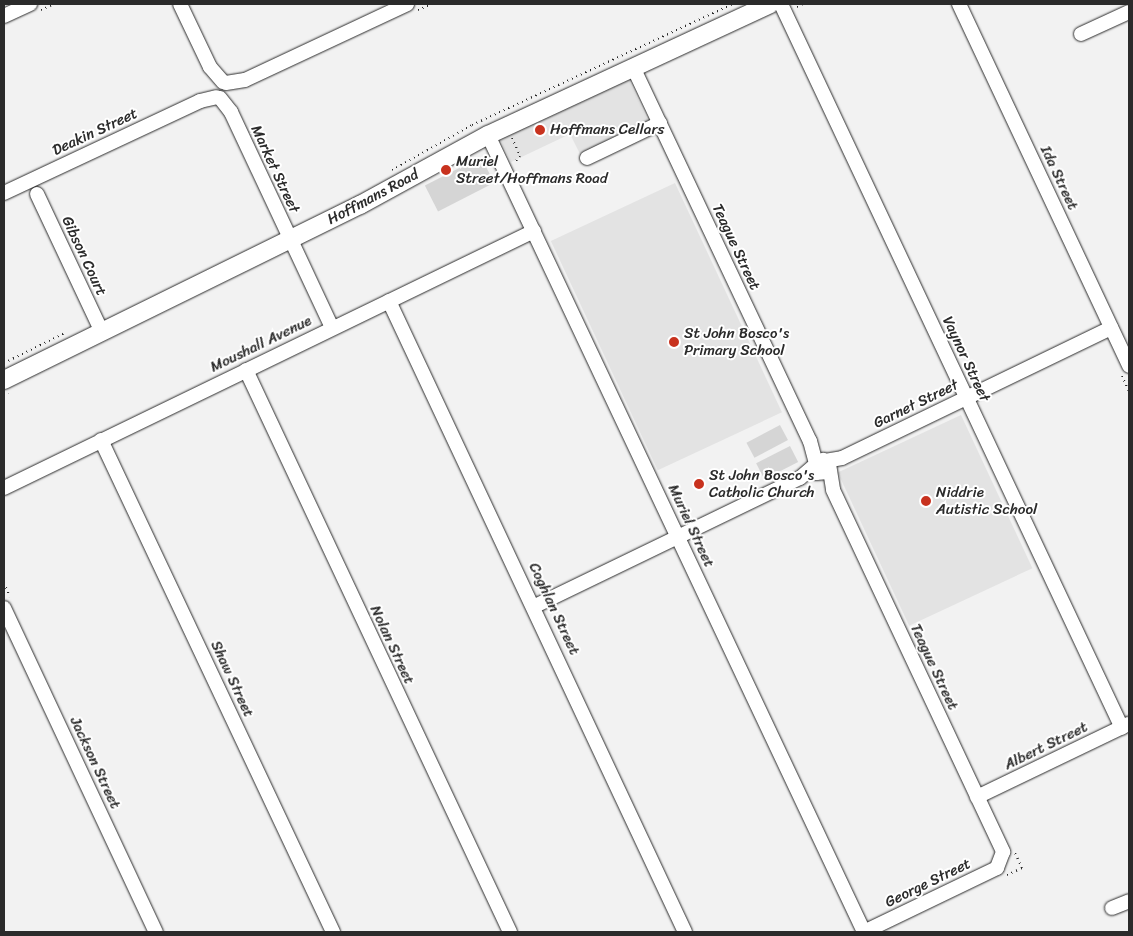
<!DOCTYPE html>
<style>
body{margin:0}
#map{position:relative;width:1133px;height:936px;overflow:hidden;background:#f2f2f2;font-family:Sriracha,sans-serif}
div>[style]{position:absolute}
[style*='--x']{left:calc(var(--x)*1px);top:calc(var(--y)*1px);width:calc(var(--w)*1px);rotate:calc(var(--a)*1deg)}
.built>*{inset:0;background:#e3e3e3;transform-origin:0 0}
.green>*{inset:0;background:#d5d5d5;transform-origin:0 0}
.path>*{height:2px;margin-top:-1px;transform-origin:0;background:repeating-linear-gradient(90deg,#2b2b2b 0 1px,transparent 0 5px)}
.roads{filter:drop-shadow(0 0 1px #2b2b2b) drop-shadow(0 0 1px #2b2b2b)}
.minor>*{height:14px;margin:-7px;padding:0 7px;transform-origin:7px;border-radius:7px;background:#fff}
.major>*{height:18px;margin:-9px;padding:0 9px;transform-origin:9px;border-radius:9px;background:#fff}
.dots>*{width:14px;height:14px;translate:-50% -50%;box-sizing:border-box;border:2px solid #fff;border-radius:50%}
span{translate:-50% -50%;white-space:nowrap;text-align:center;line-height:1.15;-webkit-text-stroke:4px #fff;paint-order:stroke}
.poi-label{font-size:15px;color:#2b2b2b}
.left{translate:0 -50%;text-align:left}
.street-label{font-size:15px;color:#2b2b2b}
.frame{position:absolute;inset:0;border:5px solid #2b2b2b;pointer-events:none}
</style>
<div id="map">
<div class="built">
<i style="clip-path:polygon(627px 76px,649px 123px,581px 156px,570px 134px,511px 162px,499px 137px)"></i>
<i style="left:675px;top:183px;width:253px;height:137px;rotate:65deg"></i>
<i style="left:961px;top:415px;width:169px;height:136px;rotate:65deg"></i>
</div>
<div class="green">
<i style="left:481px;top:157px;width:29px;height:63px;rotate:63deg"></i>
<i style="left:780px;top:425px;width:17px;height:38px;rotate:62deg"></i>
<i style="left:790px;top:446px;width:18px;height:38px;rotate:63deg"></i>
</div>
<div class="path">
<i style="--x:797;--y:7;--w:7;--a:-27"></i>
<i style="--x:41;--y:10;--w:14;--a:-25"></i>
<i style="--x:418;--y:10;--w:15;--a:-23"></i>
<i style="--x:512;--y:138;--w:20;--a:66"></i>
<i style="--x:520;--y:156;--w:8;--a:130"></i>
<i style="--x:392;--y:170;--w:92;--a:-29.4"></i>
<i style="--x:472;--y:125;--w:288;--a:-24.9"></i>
<i style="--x:4;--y:363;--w:68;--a:-26.2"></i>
<i style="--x:1122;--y:376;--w:17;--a:66"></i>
<i style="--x:4;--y:396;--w:5;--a:-22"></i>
<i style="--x:4;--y:583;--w:15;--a:67"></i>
<i style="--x:1007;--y:875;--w:17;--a:-25"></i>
<i style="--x:1022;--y:868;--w:17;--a:-115"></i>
</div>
<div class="roads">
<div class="minor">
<i style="--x:180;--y:4;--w:70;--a:64.5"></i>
<i style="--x:210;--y:67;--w:20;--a:49"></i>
<i style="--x:781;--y:4;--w:800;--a:64.78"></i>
<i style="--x:959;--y:4;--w:400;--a:64.8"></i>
<i style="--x:4;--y:16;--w:29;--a:-25"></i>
<i style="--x:1081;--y:34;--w:53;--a:-24.6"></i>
<i style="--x:633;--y:67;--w:414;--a:64.7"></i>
<i style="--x:810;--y:441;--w:23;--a:75"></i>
<i style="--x:226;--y:83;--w:19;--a:-9"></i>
<i style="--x:245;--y:80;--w:179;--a:-25.1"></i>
<i style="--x:220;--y:98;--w:18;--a:52"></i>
<i style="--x:231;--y:112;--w:238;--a:64.9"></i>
<i style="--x:488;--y:135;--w:881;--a:64.74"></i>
<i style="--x:587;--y:158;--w:81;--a:-25.6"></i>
<i style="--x:4;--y:193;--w:217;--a:-25.1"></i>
<i style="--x:200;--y:101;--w:17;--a:-13"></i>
<i style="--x:37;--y:194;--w:153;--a:64.8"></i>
<i style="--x:389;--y:301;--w:697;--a:64.87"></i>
<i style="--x:246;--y:370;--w:621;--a:64.84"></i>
<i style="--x:101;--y:440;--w:544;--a:64.75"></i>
<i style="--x:825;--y:461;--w:17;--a:-10"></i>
<i style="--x:842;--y:458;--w:299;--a:-25.8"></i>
<i style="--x:828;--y:472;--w:12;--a:175"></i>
<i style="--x:816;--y:473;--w:10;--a:-90"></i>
<i style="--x:816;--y:463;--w:8;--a:-23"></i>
<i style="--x:823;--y:460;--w:7;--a:34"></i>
<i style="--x:829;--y:464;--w:26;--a:81"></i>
<i style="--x:833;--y:490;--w:400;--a:64.8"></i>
<i style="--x:1003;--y:852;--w:17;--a:111"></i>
<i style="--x:997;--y:868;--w:148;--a:154.3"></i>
<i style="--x:4;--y:488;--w:589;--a:-25.87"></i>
<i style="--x:535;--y:606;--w:294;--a:-25.8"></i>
<i style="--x:800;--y:478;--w:18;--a:-41"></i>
<i style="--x:4;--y:608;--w:358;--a:64.9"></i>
<i style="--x:977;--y:797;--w:169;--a:-25.7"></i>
<i style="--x:1112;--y:908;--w:18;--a:-22"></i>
</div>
<div class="major">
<i style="--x:4;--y:380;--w:397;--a:-26.2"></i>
<i style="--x:360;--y:205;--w:146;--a:-28.7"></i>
<i style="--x:488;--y:135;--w:311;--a:-24.9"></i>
</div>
</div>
<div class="dots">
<i style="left:540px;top:130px;background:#c8321e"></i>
<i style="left:446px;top:170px;background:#c8321e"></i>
<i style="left:674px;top:342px;background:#c8321e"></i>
<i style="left:699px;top:484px;background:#c8321e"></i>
<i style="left:926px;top:501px;background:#c8321e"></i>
</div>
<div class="poi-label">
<span class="left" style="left:550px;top:130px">Hoffmans Cellars</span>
<span class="left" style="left:456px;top:170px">Muriel<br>Street/Hoffmans Road</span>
<span class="left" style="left:684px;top:342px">St John Bosco's<br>Primary School</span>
<span class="left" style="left:709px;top:484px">St John Bosco's<br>Catholic Church</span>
<span class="left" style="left:936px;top:501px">Niddrie<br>Autistic School</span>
</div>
<div class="street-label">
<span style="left:95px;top:132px;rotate:-25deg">Deakin Street</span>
<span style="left:275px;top:169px;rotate:65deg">Market Street</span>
<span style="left:1059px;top:178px;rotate:65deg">Ida Street</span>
<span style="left:373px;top:197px;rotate:-28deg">Hoffmans Road</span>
<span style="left:736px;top:247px;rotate:65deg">Teague Street</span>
<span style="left:84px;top:256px;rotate:65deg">Gibson Court</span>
<span style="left:261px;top:344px;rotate:-26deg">Moushall Avenue</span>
<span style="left:966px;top:359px;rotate:65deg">Vaynor Street</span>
<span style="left:916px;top:404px;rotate:-26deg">Garnet Street</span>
<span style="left:691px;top:526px;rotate:65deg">Muriel Street</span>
<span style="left:554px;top:609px;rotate:65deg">Coghlan Street</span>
<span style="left:392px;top:645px;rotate:65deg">Nolan Street</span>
<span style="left:934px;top:667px;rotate:65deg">Teague Street</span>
<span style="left:232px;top:679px;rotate:65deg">Shaw Street</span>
<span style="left:1046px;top:746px;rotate:-26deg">Albert Street</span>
<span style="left:95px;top:763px;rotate:65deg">Jackson Street</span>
<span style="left:928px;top:883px;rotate:-26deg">George Street</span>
</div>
<div class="frame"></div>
</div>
